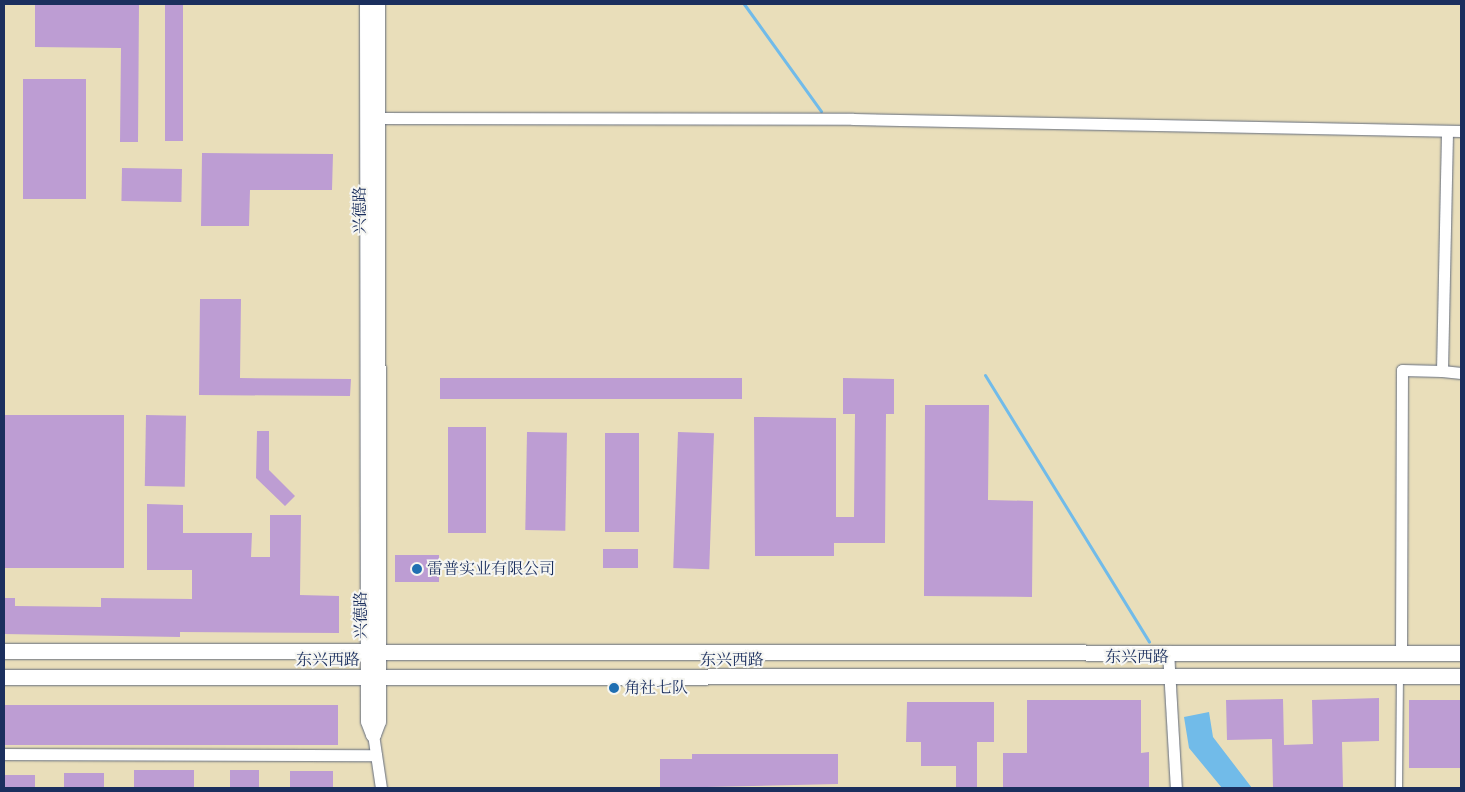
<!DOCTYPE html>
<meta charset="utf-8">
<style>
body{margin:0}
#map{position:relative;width:1465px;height:792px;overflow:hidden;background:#e9deba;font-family:"EB Garamond","Noto Serif SC",serif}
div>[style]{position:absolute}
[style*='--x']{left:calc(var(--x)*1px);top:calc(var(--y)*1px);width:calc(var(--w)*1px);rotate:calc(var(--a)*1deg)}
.water>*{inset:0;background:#71bbe9}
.stream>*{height:3px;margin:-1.5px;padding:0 1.5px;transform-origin:1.5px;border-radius:1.5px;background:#71bbe9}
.building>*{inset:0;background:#bd9dd3;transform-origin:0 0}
.roads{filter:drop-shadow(0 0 1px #636c7e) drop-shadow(0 0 1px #636c7e)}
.lane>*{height:5.5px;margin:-2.75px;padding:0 2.75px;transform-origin:2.75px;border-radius:2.75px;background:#fff}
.street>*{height:11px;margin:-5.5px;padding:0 5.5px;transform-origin:5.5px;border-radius:5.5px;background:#fff}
.secondary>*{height:15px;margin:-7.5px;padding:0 7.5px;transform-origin:7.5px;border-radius:7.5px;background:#fff}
.dots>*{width:14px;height:14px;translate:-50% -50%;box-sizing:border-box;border:2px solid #f6f6f2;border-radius:50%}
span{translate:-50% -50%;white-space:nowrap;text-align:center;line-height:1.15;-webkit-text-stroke:4px #f6f6f2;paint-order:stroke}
.street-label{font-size:16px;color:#1b2f5e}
.poi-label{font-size:16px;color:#1b2f5e}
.left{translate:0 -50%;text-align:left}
.frame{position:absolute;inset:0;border:5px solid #1b2f5e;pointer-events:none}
</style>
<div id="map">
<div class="water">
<i style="clip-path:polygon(1209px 712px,1213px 737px,1252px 788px,1222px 788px,1189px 748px,1184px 717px)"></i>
</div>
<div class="stream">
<i style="--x:744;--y:4;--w:132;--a:54.3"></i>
<i style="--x:985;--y:375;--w:313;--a:58.4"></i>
</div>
<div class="building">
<i style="clip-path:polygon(35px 4px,139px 4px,138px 142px,120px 142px,121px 48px,35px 47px)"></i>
<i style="left:165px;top:4px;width:18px;height:137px"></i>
<i style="left:23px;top:79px;width:63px;height:120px"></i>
<i style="clip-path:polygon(202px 153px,333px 154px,332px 190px,250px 190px,249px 226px,201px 226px)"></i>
<i style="left:122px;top:168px;width:60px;height:33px;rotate:1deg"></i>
<i style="clip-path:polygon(200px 299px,241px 299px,240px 378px,351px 379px,350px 396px,199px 395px)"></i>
<i style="left:742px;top:378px;width:21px;height:302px;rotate:90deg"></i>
<i style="clip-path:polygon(843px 378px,894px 379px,894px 414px,886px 414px,885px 543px,834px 543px,834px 556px,755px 556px,754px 417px,836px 418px,836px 517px,854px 517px,855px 414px,843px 414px)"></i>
<i style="clip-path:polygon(925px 405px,989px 405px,988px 500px,1033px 501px,1032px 597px,924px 596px)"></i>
<i style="left:4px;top:415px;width:120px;height:153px"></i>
<i style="left:146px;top:415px;width:40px;height:71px;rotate:1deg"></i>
<i style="left:448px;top:427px;width:38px;height:106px"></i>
<i style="clip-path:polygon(257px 431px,269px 431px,269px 470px,295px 496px,285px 506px,256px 478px)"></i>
<i style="left:527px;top:432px;width:40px;height:98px;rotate:1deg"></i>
<i style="left:678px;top:432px;width:36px;height:136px;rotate:2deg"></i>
<i style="left:605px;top:433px;width:34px;height:99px"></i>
<i style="clip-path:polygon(147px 504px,183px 505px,183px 533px,252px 533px,251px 557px,270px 557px,270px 515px,301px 515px,300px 595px,339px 596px,339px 633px,180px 632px,180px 637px,4px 634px,4px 598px,15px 598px,15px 606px,101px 607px,101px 598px,192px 599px,192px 570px,147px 570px)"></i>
<i style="left:603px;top:549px;width:35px;height:19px"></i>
<i style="left:395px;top:555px;width:44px;height:27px"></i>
<i style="clip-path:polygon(1379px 698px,1379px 741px,1342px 742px,1343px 788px,1273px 788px,1272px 739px,1227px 740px,1226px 700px,1283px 699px,1284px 745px,1313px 744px,1312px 700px)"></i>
<i style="clip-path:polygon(1027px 700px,1141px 700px,1141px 753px,1149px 752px,1149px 788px,1003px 788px,1003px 753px,1027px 753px)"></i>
<i style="left:1461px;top:700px;width:68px;height:52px;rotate:90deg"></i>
<i style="clip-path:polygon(907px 702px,994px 702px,994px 742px,977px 742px,977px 788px,956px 788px,956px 766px,921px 766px,921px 742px,906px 742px)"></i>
<i style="left:4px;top:705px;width:334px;height:40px"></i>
<i style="clip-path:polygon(692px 754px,838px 754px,838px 784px,660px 788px,660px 759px,692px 759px)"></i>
<i style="left:134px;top:770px;width:60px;height:18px"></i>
<i style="left:230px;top:770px;width:29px;height:18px"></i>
<i style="left:290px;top:771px;width:43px;height:17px"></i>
<i style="left:64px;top:773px;width:40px;height:15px"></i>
<i style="left:4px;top:775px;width:31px;height:13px"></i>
</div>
<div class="roads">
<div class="lane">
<i style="--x:1399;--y:788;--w:112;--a:-89.5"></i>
</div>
<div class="street">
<i style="--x:371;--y:118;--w:482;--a:0.1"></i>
<i style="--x:853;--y:119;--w:608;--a:1.13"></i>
<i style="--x:1442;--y:371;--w:19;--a:6"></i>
<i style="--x:1168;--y:651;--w:137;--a:86.7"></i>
<i style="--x:1401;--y:652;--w:282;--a:-89.8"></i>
<i style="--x:1402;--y:370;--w:40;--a:1.4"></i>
<i style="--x:1442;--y:371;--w:240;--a:-88.8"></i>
<i style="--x:373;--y:734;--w:55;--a:81.6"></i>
<i style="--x:4;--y:754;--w:372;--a:0.2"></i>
</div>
<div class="secondary">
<i style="--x:367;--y:4;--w:717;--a:89.92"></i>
<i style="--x:368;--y:721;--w:14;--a:69"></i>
<i style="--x:4;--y:651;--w:1457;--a:0.08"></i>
<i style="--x:4;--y:677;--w:1457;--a:-0.04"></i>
<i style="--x:373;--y:734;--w:14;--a:-69"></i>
<i style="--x:378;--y:721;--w:717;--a:-90.08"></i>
</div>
</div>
<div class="dots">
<i style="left:417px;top:569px;background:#1f6fb2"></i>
<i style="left:614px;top:688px;background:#1f6fb2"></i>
</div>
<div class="street-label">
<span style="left:360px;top:210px;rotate:-90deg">兴德路</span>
<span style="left:361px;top:615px;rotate:-90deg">兴德路</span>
<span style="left:1137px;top:657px">东兴西路</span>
<span style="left:328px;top:660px">东兴西路</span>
<span style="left:732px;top:660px">东兴西路</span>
</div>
<div class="poi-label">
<span class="left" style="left:427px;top:569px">雷普实业有限公司</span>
<span class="left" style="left:624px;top:688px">角社七队</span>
</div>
<div class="frame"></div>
</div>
